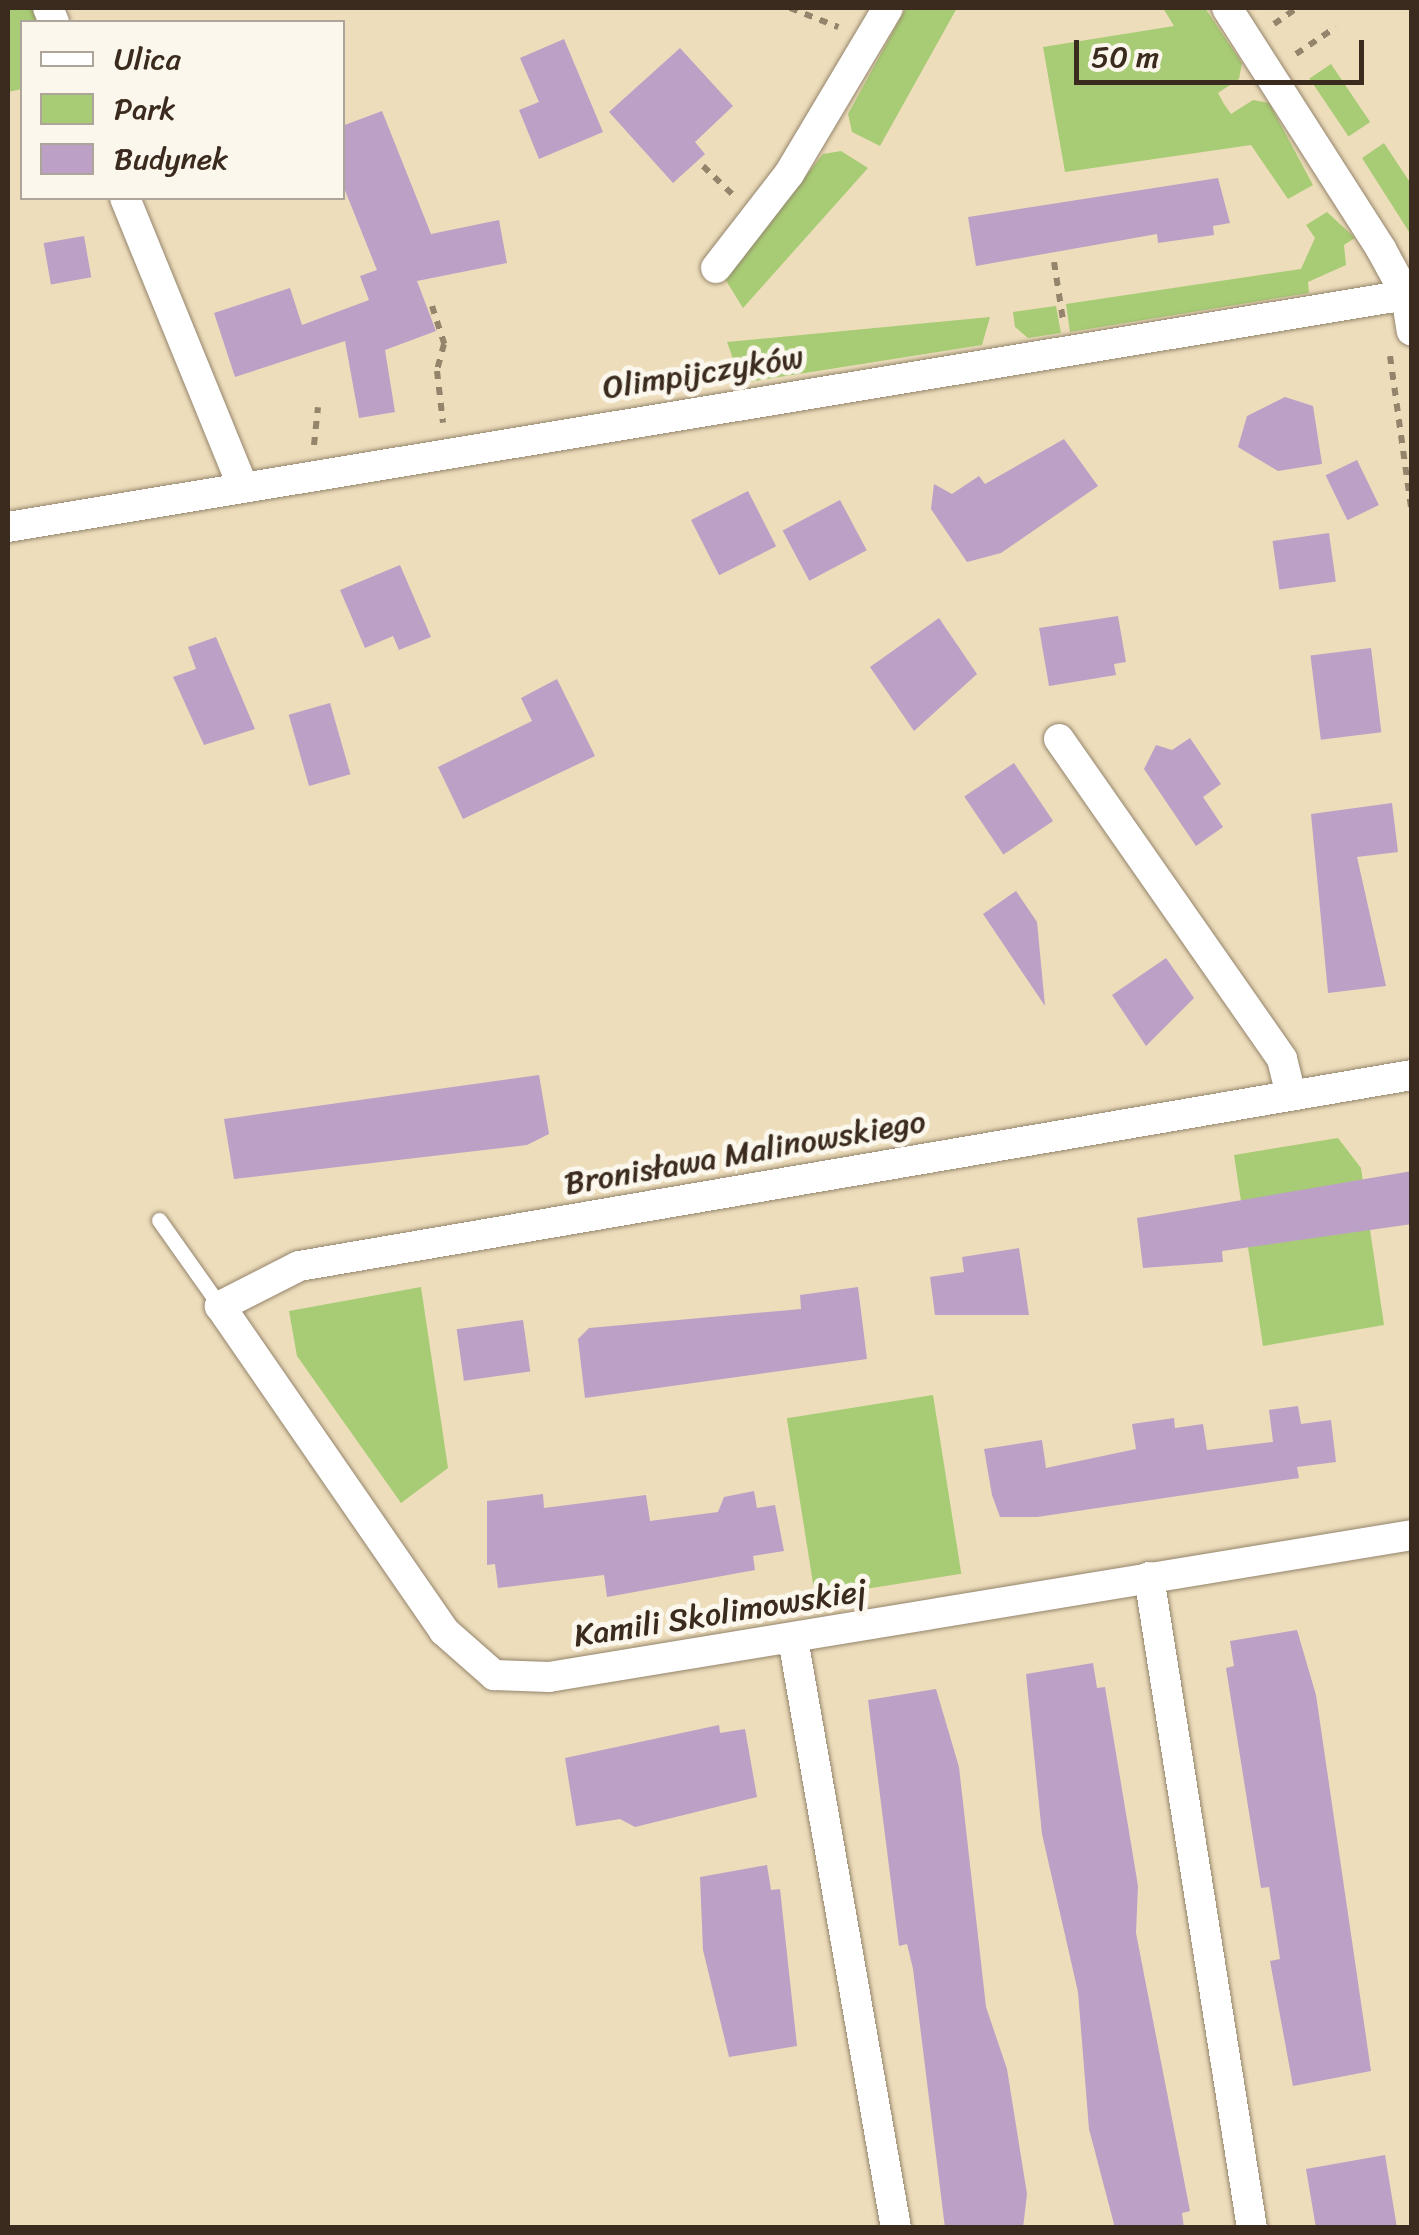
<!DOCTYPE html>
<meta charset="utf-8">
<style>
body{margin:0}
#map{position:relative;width:1419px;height:2235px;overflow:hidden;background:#edddbb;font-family:Sriracha,sans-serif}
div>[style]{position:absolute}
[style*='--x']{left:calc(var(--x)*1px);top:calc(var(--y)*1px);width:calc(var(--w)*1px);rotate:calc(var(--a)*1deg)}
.green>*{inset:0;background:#a8cc75;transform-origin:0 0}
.building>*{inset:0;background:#bda0c6;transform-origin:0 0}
.path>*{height:6px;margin-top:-3px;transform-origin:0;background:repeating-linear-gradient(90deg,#94846c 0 8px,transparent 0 16px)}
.roads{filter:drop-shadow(0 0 2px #94846c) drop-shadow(0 0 2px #94846c)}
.service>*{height:15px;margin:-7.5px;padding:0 7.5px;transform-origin:7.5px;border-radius:7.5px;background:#fff}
.minor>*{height:30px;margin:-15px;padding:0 15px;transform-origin:15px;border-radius:15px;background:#fff}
span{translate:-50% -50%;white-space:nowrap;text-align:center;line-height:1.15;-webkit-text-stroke:10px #fbf7ec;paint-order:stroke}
.street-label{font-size:32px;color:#3b2a1e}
.frame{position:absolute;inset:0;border:10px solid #3b2a1e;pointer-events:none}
.legend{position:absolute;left:20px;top:20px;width:325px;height:180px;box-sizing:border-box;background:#fbf7ec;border:2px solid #aea59a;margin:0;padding:12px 18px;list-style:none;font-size:30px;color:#3b2a1e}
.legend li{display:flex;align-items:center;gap:20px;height:50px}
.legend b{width:50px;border:2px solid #aea59a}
.scale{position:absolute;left:1074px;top:40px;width:290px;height:45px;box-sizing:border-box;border:5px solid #3b2a1e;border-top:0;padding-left:12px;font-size:30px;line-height:35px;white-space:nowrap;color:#3b2a1e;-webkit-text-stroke:8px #fbf7ec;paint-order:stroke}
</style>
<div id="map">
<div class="green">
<i style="clip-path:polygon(8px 8px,32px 8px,38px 22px,22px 22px,22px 89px,8px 92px)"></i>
<i style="clip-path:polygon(906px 8px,957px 8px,880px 146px,852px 132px,848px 114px)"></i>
<i style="clip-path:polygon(1163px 8px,1205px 8px,1242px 63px,1239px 79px,1218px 93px,1224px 104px,1231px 114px,1253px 100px,1269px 103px,1313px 185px,1288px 199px,1251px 145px,1065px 172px,1043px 47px,1174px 26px)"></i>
<i style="left:1331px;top:64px;width:70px;height:26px;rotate:56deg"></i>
<i style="clip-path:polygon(1384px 143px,1411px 184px,1411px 235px,1362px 158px)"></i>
<i style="clip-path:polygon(841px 151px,868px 168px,743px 308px,725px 279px,823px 154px)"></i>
<i style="clip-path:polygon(1327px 212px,1355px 238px,1344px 245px,1346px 265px,1308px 282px,1309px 293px,1070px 332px,1066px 304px,1301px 269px,1315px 238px,1306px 225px)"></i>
<i style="clip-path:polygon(1056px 306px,1061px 333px,1028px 338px,1015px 327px,1013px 312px)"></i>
<i style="clip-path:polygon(990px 317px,982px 345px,742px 383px,727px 342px)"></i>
<i style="clip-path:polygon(1338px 1138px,1361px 1168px,1384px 1325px,1263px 1346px,1234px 1155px)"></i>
<i style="clip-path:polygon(421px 1287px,448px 1468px,401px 1503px,297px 1356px,289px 1311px)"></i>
<i style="left:933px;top:1395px;width:181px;height:148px;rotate:81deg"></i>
</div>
<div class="building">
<i style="clip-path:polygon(564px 39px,603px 132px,539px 159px,519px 110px,539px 102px,520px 58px)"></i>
<i style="clip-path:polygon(680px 48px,733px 106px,695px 142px,705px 154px,673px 183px,609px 112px)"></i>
<i style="clip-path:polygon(382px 111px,431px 234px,499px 220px,507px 263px,417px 281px,436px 331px,385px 350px,395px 412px,359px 418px,345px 341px,235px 377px,214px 313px,290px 288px,302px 325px,369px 300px,360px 276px,377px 270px,342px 183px,342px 126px)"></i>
<i style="clip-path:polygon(1218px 178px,1230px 223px,1213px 226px,1214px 235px,1158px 243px,1157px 234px,976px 266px,968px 217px)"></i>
<i style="left:84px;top:236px;width:42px;height:41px;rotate:80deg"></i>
<i style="clip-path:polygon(1285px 397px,1313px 406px,1322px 464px,1278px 471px,1238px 447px,1247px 416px)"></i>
<i style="clip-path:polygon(1064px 439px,1098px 486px,1001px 553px,967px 562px,931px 509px,934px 484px,952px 494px,979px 476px,985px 484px)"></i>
<i style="left:1357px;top:460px;width:50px;height:35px;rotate:64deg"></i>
<i style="left:748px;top:491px;width:62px;height:64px;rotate:63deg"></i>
<i style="left:840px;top:500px;width:57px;height:65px;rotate:62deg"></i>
<i style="left:1329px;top:533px;width:49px;height:57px;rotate:82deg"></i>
<i style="clip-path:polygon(400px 565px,431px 637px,399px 650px,393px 636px,365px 648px,340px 590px)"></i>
<i style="clip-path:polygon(1118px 616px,1126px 662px,1114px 664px,1116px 675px,1049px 686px,1039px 628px)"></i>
<i style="clip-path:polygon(939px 618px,977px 674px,914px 731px,870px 667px)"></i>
<i style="clip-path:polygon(216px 637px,255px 729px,204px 745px,173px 677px,196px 669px,188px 647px)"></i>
<i style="left:1371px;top:648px;width:85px;height:61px;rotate:83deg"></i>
<i style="clip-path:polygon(557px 679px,595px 756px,463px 819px,438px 767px,532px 721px,521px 698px)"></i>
<i style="left:330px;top:703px;width:74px;height:43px;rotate:74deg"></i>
<i style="clip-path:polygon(1190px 738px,1221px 784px,1203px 797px,1223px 827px,1196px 846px,1144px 769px,1156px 745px,1172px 750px)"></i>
<i style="left:1014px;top:763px;width:70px;height:60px;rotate:56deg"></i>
<i style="clip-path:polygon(1392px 803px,1398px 852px,1357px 857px,1386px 986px,1328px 993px,1311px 814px)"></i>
<i style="clip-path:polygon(1016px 891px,1037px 922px,1045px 1006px,983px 914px)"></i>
<i style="clip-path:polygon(1166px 958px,1194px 998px,1146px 1046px,1112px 995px)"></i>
<i style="clip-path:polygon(539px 1075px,549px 1134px,527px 1145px,234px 1179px,224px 1119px)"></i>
<i style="clip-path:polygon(1412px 1171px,1412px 1224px,1222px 1251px,1223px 1262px,1143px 1268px,1137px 1218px)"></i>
<i style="clip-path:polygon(1019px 1248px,1029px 1315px,935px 1315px,930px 1277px,964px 1272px,962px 1257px)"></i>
<i style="clip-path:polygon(858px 1287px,867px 1359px,585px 1398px,578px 1339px,589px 1328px,801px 1309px,800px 1295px)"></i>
<i style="left:523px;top:1320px;width:52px;height:67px;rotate:82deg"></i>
<i style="clip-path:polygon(1298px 1406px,1301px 1424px,1331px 1420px,1336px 1462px,1297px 1467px,1299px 1478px,1037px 1517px,1000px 1517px,992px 1495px,984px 1449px,1042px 1440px,1046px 1468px,1136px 1449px,1132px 1424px,1174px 1418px,1175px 1428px,1203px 1424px,1207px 1450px,1273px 1442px,1269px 1410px)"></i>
<i style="clip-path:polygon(754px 1491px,757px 1508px,775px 1505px,784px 1551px,753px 1556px,755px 1570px,607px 1597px,604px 1575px,498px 1588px,495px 1564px,487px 1565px,487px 1501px,543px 1494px,544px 1508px,646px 1495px,650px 1521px,718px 1512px,724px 1497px)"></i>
<i style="clip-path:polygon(1297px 1630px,1316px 1695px,1371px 2071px,1293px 2086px,1270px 1961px,1280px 1959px,1269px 1887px,1261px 1888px,1226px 1668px,1234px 1666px,1230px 1641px)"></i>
<i style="clip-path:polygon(1093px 1663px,1097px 1688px,1105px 1687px,1138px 1886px,1136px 1933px,1190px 2211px,1182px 2213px,1184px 2228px,1115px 2228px,1089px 2129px,1078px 1992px,1042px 1834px,1026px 1674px)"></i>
<i style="clip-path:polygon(936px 1689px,959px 1767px,986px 2007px,1007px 2069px,1027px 2194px,1023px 2228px,945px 2228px,913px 1969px,907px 1944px,899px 1946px,868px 1700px)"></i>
<i style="clip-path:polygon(719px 1725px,720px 1733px,745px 1729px,757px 1797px,635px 1827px,620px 1819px,576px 1826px,565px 1758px)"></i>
<i style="clip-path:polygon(767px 1865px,771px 1890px,780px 1889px,797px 2046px,729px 2057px,703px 1950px,700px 1877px)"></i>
<i style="clip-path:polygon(1385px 2155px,1397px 2228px,1316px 2228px,1306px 2169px)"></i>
</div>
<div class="path">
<i style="--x:790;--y:8;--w:52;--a:21.6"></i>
<i style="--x:1274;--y:24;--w:28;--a:-35"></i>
<i style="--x:1296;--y:54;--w:48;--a:-34"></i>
<i style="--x:703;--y:166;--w:42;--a:44"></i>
<i style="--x:1054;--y:262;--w:59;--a:81.2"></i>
<i style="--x:432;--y:306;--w:40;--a:72"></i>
<i style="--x:444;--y:344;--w:28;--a:105"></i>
<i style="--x:437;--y:371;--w:52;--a:83.4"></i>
<i style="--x:1390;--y:356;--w:160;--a:82.1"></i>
<i style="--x:314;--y:445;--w:38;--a:-84"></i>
</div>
<div class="roads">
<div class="service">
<i style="--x:159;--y:1220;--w:105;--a:54.7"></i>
</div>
<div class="minor">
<i style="--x:48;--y:8;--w:15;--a:67"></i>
<i style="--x:1227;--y:8;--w:286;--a:57.4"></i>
<i style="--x:1381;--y:249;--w:52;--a:61.5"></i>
<i style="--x:1406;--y:295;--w:36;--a:81"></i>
<i style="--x:125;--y:198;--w:312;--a:67.8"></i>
<i style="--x:716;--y:268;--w:119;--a:-52.2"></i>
<i style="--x:789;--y:174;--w:193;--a:-59.2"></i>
<i style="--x:8;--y:527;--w:1423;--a:-9.42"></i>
<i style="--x:1059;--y:739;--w:390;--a:55.1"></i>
<i style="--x:1282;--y:1059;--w:36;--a:76"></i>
<i style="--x:1412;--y:1075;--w:1129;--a:170.26"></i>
<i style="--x:299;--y:1266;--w:89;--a:153.1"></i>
<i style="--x:220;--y:1306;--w:395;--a:55.4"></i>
<i style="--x:444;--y:1631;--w:67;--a:41.3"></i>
<i style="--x:494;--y:1675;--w:55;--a:2.1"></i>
<i style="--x:549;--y:1677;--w:875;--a:-9.34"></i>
<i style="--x:1149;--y:1577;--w:659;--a:81.01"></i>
<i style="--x:793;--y:1639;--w:598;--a:80.08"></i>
</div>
</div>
<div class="street-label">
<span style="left:703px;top:373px;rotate:-9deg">Olimpijczyków</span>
<span style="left:745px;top:1153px;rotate:-10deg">Bronisława Malinowskiego</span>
<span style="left:720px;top:1614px;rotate:-9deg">Kamili Skolimowskiej</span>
</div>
<div class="frame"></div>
<ul class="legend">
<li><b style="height:12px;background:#fff"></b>Ulica</li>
<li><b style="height:28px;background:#a8cc75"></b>Park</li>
<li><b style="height:28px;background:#bda0c6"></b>Budynek</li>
</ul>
<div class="scale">50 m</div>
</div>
